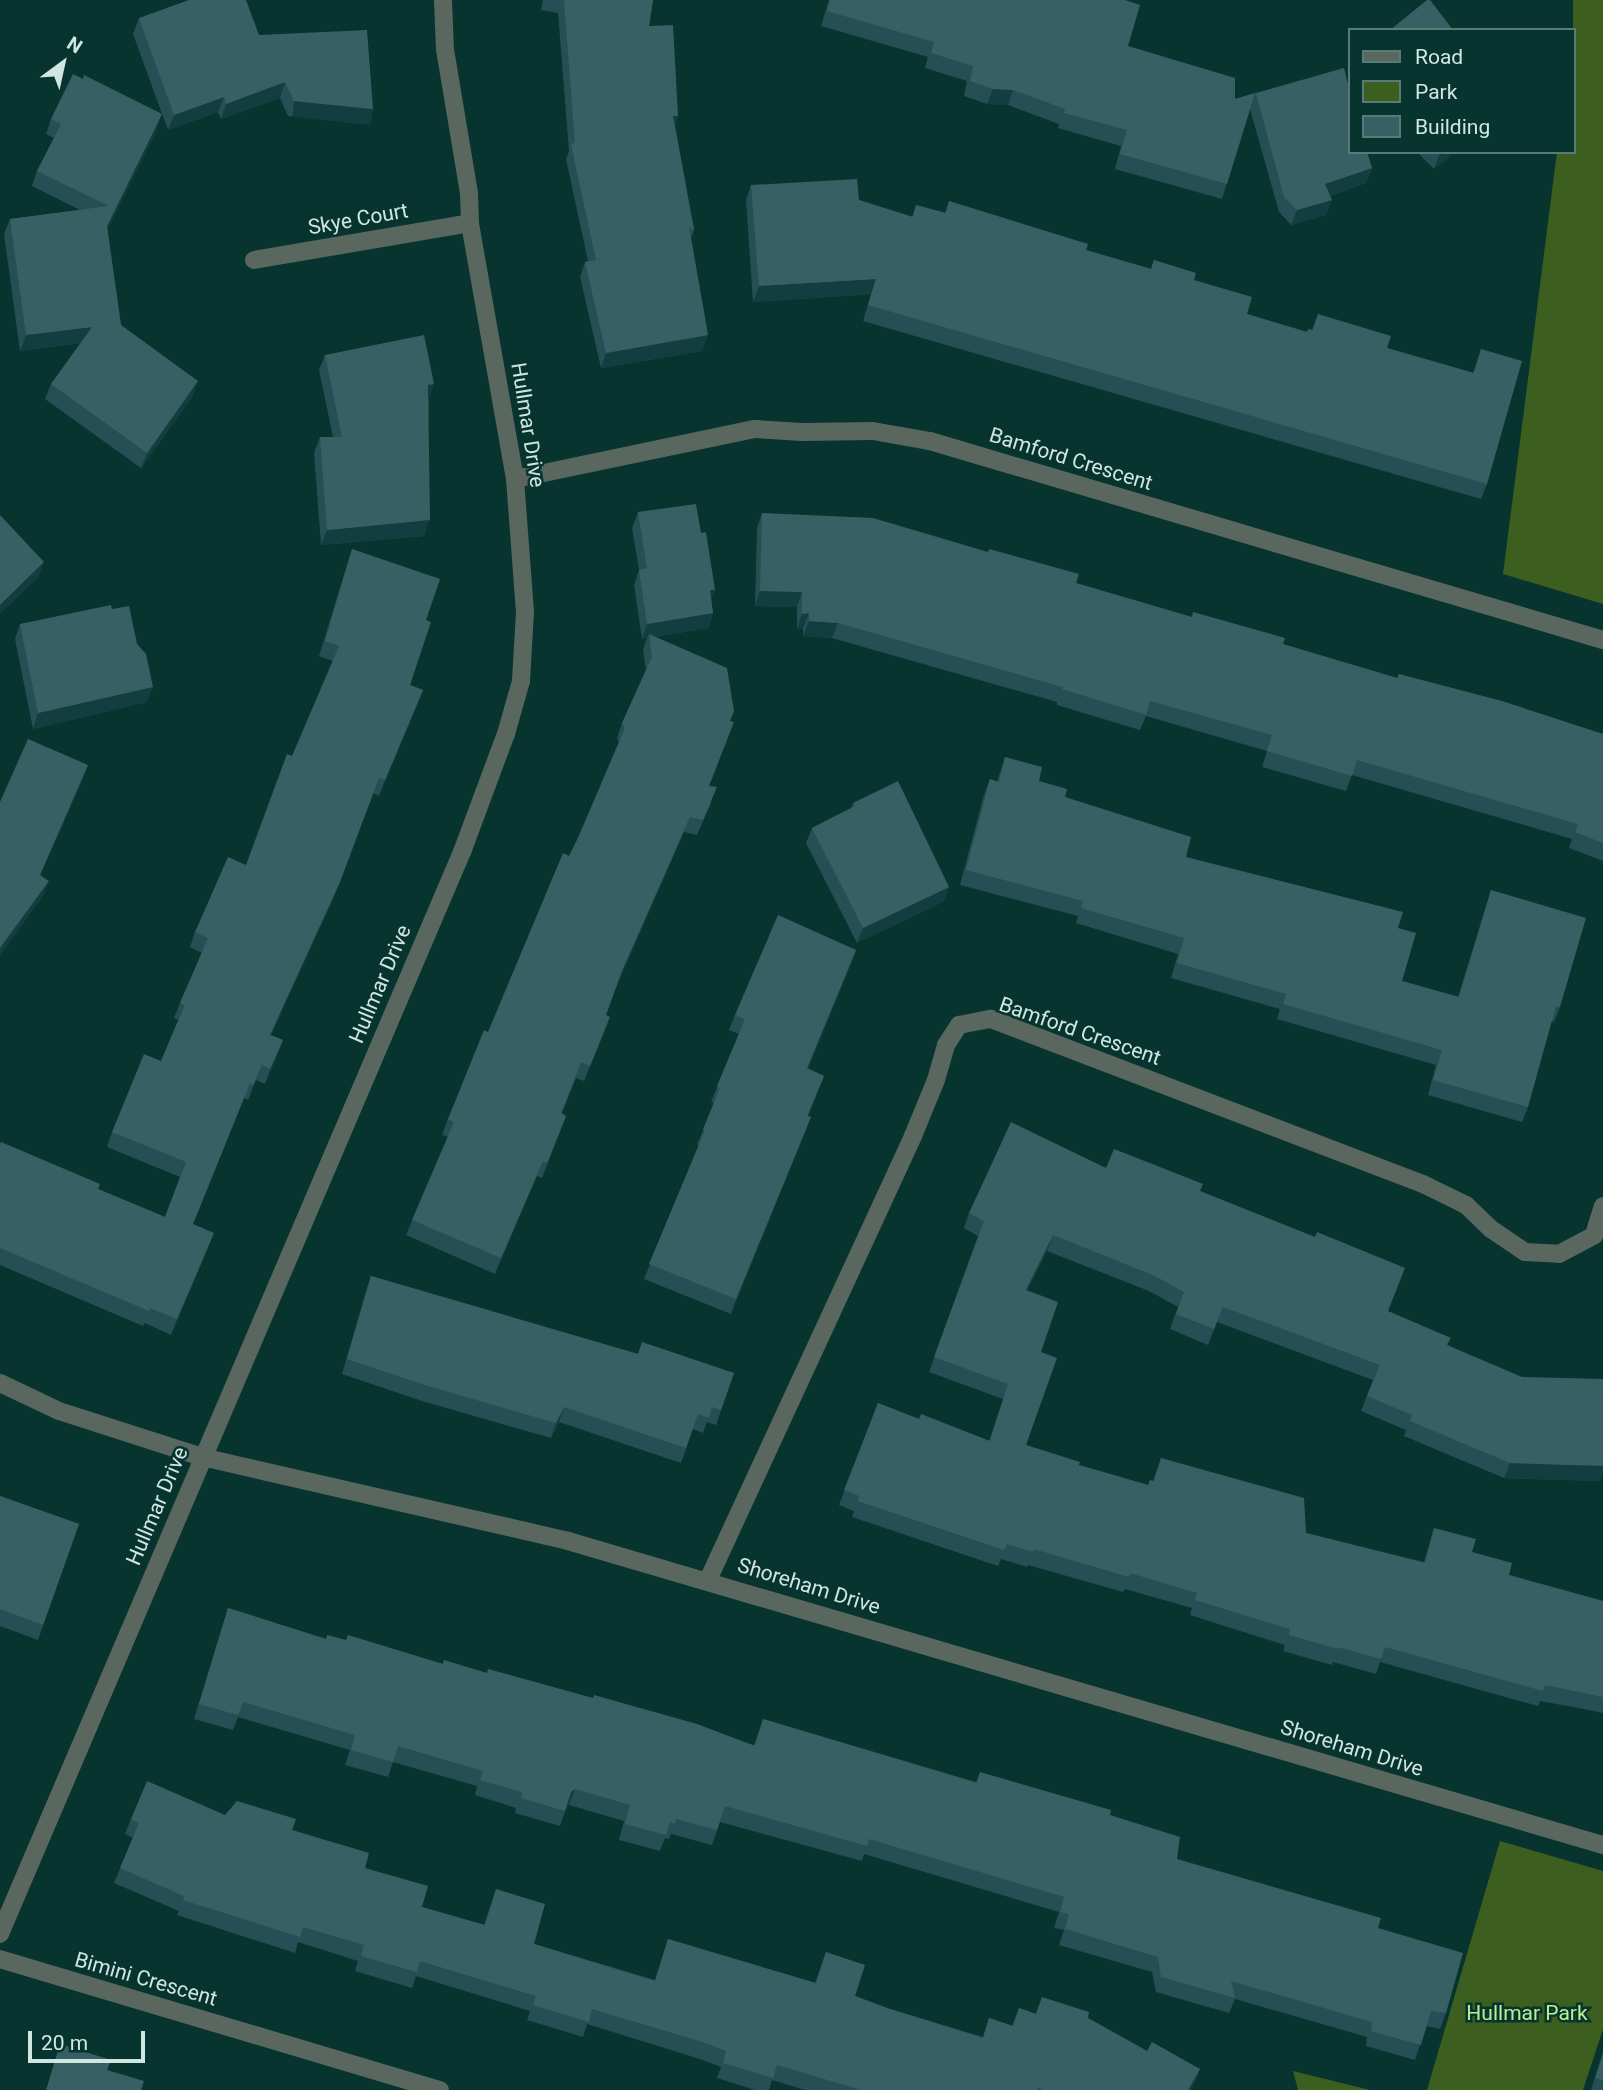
<!DOCTYPE html>
<style>
body{margin:0}
#map{position:relative;width:1603px;height:2090px;overflow:hidden;background:#07342f;font-family:Roboto,sans-serif}
div>[style]{position:absolute}
[style*='--x']{left:calc(var(--x)*1px);top:calc(var(--y)*1px);width:calc(var(--w)*1px);rotate:calc(var(--a)*1deg)}
.green>*{inset:0;background:#3c5e1f}
.minor>*{height:18px;margin:-9px;padding:0 9px;transform-origin:9px;border-radius:9px;background:#59675e}
.tertiary>*{height:18px;margin:-9px;padding:0 9px;transform-origin:9px;border-radius:9px;background:#59675e}
.wall>*{inset:0;background:#264f55}
.shaded-wall>*{inset:0;background:#123e3f;transform-origin:0 0}
.building>*{inset:0;background:#386064}
span{translate:-50% -50%;white-space:nowrap;text-align:center;line-height:1.15;-webkit-text-stroke:5px #07342f;paint-order:stroke}
.street-label{font-size:21px;color:#d0e6e1}
.park-label{font-size:21px;color:#b8f08f}
.legend{position:absolute;left:1348px;top:28px;width:228px;height:126px;box-sizing:border-box;background:#07342f;border:2px solid #577b76;margin:0;padding:9px 12px;list-style:none;font-size:21px;color:#d0e6e1}
.legend li{display:flex;align-items:center;gap:14px;height:35px}
.legend b{width:35px;border:2px solid #577b76}
.north{position:absolute;left:28px;top:28px;width:70px;height:70px;-webkit-text-stroke:5px #07342f;paint-order:stroke;rotate:33deg;font-size:19px;font-weight:700;line-height:28px;text-align:center;color:#d0e6e1}
.north::after{content:'';display:block;margin:auto;width:24px;height:32px;background:#d0e6e1;clip-path:polygon(50% 0,100% 100%,50% 72%,0 100%)}
.scale{position:absolute;left:28px;top:2031px;width:117px;height:32px;box-sizing:border-box;border:4px solid #d0e6e1;border-top:0;padding-left:9px;font-size:21px;line-height:24px;white-space:nowrap;color:#d0e6e1;-webkit-text-stroke:5px #07342f;paint-order:stroke}
</style>
<div id="map">
<div class="green">
<i style="clip-path:polygon(1573px 0,1603px 0,1603px 604px,1503px 574px,1557px 152px,1573px 152px)"></i>
<i style="clip-path:polygon(1500px 1841px,1603px 1871px,1603px 2029px,1583px 2090px,1427px 2090px)"></i>
<i style="clip-path:polygon(1293px 2071px,1370px 2090px,1298px 2090px)"></i>
</div>
<div class="minor">
<i style="--x:254;--y:260;--w:219;--a:-9.7"></i>
<i style="--x:515;--y:479;--w:245;--a:-11.8"></i>
<i style="--x:755;--y:429;--w:47;--a:3.7"></i>
<i style="--x:802;--y:432;--w:71;--a:-0.8"></i>
<i style="--x:873;--y:431;--w:58;--a:10"></i>
<i style="--x:930;--y:441;--w:702;--a:16.47"></i>
<i style="--x:708;--y:1580;--w:489;--a:-65.2"></i>
<i style="--x:913;--y:1136;--w:61;--a:-67.7"></i>
<i style="--x:936;--y:1080;--w:36;--a:-74"></i>
<i style="--x:946;--y:1045;--w:24;--a:-57"></i>
<i style="--x:959;--y:1025;--w:33;--a:-11"></i>
<i style="--x:991;--y:1019;--w:462;--a:20.9"></i>
<i style="--x:1423;--y:1184;--w:48;--a:26"></i>
<i style="--x:1466;--y:1205;--w:35;--a:44"></i>
<i style="--x:1491;--y:1229;--w:41;--a:34.1"></i>
<i style="--x:1525;--y:1252;--w:34;--a:3"></i>
<i style="--x:1559;--y:1254;--w:40;--a:-28"></i>
<i style="--x:1594;--y:1235;--w:30;--a:-73"></i>
<i style="--x:0;--y:1959;--w:459;--a:16.6"></i>
</div>
<div class="tertiary">
<i style="--x:0;--y:1383;--w:65;--a:25.4"></i>
<i style="--x:59;--y:1411;--w:150;--a:17.8"></i>
<i style="--x:202;--y:1457;--w:376;--a:12.9"></i>
<i style="--x:568;--y:1541;--w:1079;--a:16.37"></i>
<i style="--x:0;--y:1934;--w:1177;--a:-66.88"></i>
<i style="--x:462;--y:852;--w:126;--a:-69.6"></i>
<i style="--x:506;--y:734;--w:55;--a:-74.2"></i>
<i style="--x:521;--y:681;--w:69;--a:-86.7"></i>
<i style="--x:525;--y:612;--w:133;--a:-94.3"></i>
<i style="--x:515;--y:479;--w:260;--a:-100"></i>
<i style="--x:470;--y:223;--w:30;--a:-92"></i>
<i style="--x:469;--y:193;--w:145;--a:-99.5"></i>
<i style="--x:445;--y:50;--w:50;--a:-92.3"></i>
</div>
<div class="wall">
<i style="clip-path:polygon(543px 0,653px 0,649px 26px,678px 116px,675px 125px,694px 230px,691px 238px,708px 335px,702px 351px,601px 368px,580px 277px,585px 262px,588px 261px,566px 159px,569px 151px,558px 13px,541px 10px)"></i>
<i style="clip-path:polygon(829px 0,1125px 0,1128px 46px,1235px 99px,1256px 93px,1372px 168px,1366px 183px,1330px 196px,1332px 200px,1326px 215px,1291px 225px,1279px 212px,1250px 109px,1222px 199px,1115px 169px,1121px 146px,1058px 128px,1059px 124px,1008px 105px,987px 104px,964px 96px,967px 81px,925px 68px,928px 57px,821px 26px)"></i>
<i style="clip-path:polygon(139px 18px,259px 35px,373px 109px,368px 124px,288px 116px,280px 98px,221px 119px,218px 112px,168px 130px,133px 34px)"></i>
<i style="clip-path:polygon(51px 119px,157px 130px,107px 229px,121px 325px,193px 396px,141px 468px,45px 399px,51px 384px,81px 343px,20px 351px,4px 234px,10px 219px,80px 210px,32px 186px,37px 171px,54px 138px,46px 134px)"></i>
<i style="clip-path:polygon(1417px 152px,1455px 152px,1434px 169px)"></i>
<i style="clip-path:polygon(751px 185px,859px 200px,912px 217px,916px 205px,945px 213px,949px 201px,1086px 250px,1151px 269px,1154px 260px,1194px 280px,1247px 314px,1307px 332px,1312px 330px,1318px 314px,1387px 348px,1473px 373px,1481px 349px,1487px 484px,1481px 499px,863px 321px,871px 294px,753px 302px,746px 200px)"></i>
<i style="clip-path:polygon(325px 355px,429px 399px,424px 536px,321px 545px,314px 453px,320px 437px,333px 437px,319px 370px)"></i>
<i style="clip-path:polygon(638px 512px,711px 600px,713px 613px,708px 628px,654px 637px,734px 711px,709px 786px,711px 803px,697px 835px,684px 832px,616px 988px,606px 1015px,604px 1032px,584px 1081px,576px 1078px,562px 1113px,566px 1116px,542px 1178px,537px 1176px,495px 1274px,406px 1235px,448px 1137px,442px 1135px,448px 1119px,578px 838px,619px 742px,617px 738px,622px 723px,646px 670px,643px 650px,647px 638px,642px 639px,634px 585px,639px 570px,632px 528px)"></i>
<i style="clip-path:polygon(762px 513px,1076px 583px,1397px 678px,1603px 734px,1603px 861px,1569px 848px,1572px 839px,1352px 775px,1346px 791px,1262px 767px,1267px 751px,1146px 716px,1140px 730px,1057px 705px,1057px 702px,832px 638px,803px 636px,803px 628px,797px 629px,797px 607px,755px 606px,757px 528px)"></i>
<i style="clip-path:polygon(352px 549px,426px 620px,410px 685px,423px 690px,379px 796px,373px 793px,334px 897px,271px 1035px,283px 1040px,277px 1056px,265px 1084px,256px 1080px,248px 1100px,244px 1098px,193px 1224px,208px 1248px,171px 1335px,145px 1323px,143px 1326px,0 1265px,0 1144px,98px 1189px,165px 1217px,180px 1177px,107px 1147px,112px 1132px,161px 1061px,178px 1020px,174px 1018px,180px 1003px,202px 953px,190px 947px,195px 932px,246px 865px,333px 661px,319px 656px)"></i>
<i style="clip-path:polygon(112px 609px,147px 702px,33px 729px,15px 639px,20px 624px)"></i>
<i style="clip-path:polygon(1005px 757px,1039px 781px,1065px 797px,1186px 857px,1398px 928px,1402px 981px,1458px 997px,1491px 890px,1560px 1007px,1554px 1022px,1551px 1021px,1528px 1107px,1522px 1122px,1428px 1095px,1436px 1065px,1277px 1019px,1280px 1009px,1171px 978px,1178px 954px,1076px 923px,1078px 916px,960px 885px,984px 795px,990px 779px,997px 782px)"></i>
<i style="clip-path:polygon(853px 803px,949px 887px,943px 902px,857px 943px,806px 843px,812px 828px,851px 808px)"></i>
<i style="clip-path:polygon(856px 950px,808px 1069px,824px 1076px,808px 1116px,811px 1117px,731px 1314px,644px 1279px,699px 1145px,697px 1145px,714px 1103px,711px 1102px,739px 1034px,729px 1030px,735px 1015px)"></i>
<i style="clip-path:polygon(1106px 1168px,1200px 1191px,1388px 1312px,1448px 1345px,1600px 1481px,1504px 1478px,1404px 1436px,1406px 1430px,1361px 1411px,1373px 1380px,1217px 1322px,1208px 1345px,1170px 1329px,1178px 1307px,1149px 1291px,1047px 1251px,1027px 1291px,1041px 1352px,1026px 1445px,1079px 1465px,1148px 1485px,1153px 1481px,1161px 1458px,1306px 1533px,1424px 1562px,1434px 1528px,1509px 1575px,1603px 1601px,1603px 1713px,1589px 1710px,1540px 1701px,1538px 1706px,1380px 1662px,1376px 1674px,1333px 1662px,1332px 1665px,1283px 1651px,1285px 1645px,1190px 1615px,1192px 1608px,1125px 1589px,1123px 1592px,1028px 1565px,1027px 1567px,1001px 1559px,998px 1566px,852px 1517px,854px 1511px,839px 1505px,878px 1403px,919px 1419px,989px 1441px,1003px 1399px,929px 1372px,978px 1236px,964px 1228px,969px 1213px)"></i>
<i style="clip-path:polygon(371px 1276px,638px 1354px,734px 1373px,716px 1425px,707px 1422px,703px 1433px,693px 1429px,681px 1463px,559px 1422px,551px 1438px,422px 1401px,342px 1374px,366px 1291px)"></i>
<i style="clip-path:polygon(0 1496px,79px 1524px,38px 1640px,0 1626px)"></i>
<i style="clip-path:polygon(228px 1608px,326px 1639px,486px 1673px,754px 1745px,763px 1719px,976px 1782px,980px 1772px,1110px 1815px,1177px 1859px,1378px 1928px,1446px 2013px,1440px 2029px,1426px 2026px,1415px 2060px,1366px 2046px,1367px 2037px,1235px 1999px,1229px 2013px,1156px 1992px,1152px 1972px,1059px 1945px,1064px 1930px,1054px 1928px,1059px 1912px,864px 1854px,862px 1861px,720px 1822px,712px 1845px,671px 1834px,669px 1839px,665px 1838px,660px 1851px,619px 1840px,624px 1821px,569px 1805px,567px 1806px,560px 1826px,515px 1813px,516px 1808px,475px 1795px,477px 1786px,393px 1762px,388px 1777px,345px 1765px,350px 1750px,238px 1717px,233px 1730px,194px 1719px)"></i>
<i style="clip-path:polygon(225px 1815px,292px 1830px,365px 1868px,422px 1907px,484px 1925px,496px 1889px,534px 1944px,655px 1980px,668px 1939px,815px 1983px,826px 1952px,855px 1996px,887px 2008px,983px 2037px,989px 2018px,1012px 2026px,1019px 2008px,1036px 2014px,1042px 1997px,1088px 2018px,1147px 2051px,1200px 2069px,1191px 2090px,805px 2090px,772px 2080px,769px 2090px,755px 2090px,717px 2078px,721px 2067px,700px 2059px,587px 2024px,583px 2037px,527px 2020px,530px 2011px,416px 1976px,412px 1988px,355px 1971px,358px 1961px,298px 1942px,295px 1953px,177px 1915px,179px 1911px,114px 1883px,133px 1838px,125px 1834px,131px 1819px)"></i>
<i style="clip-path:polygon(1603px 2052px,1603px 2090px,1591px 2090px)"></i>
</div>
<div class="shaded-wall">
<i style="clip-path:polygon(285px 82px,280px 98px,221px 119px,226px 104px)"></i>
<i style="clip-path:polygon(993px 89px,1013px 90px,1008px 105px,987px 104px)"></i>
<i style="clip-path:polygon(224px 97px,218px 112px,168px 130px,174px 115px)"></i>
<i style="left:294px;top:101px;width:79px;height:16px;rotate:6deg"></i>
<i style="clip-path:polygon(162px 114px,157px 130px,102px 241px,107px 226px)"></i>
<i style="clip-path:polygon(673px 116px,678px 116px,673px 131px)"></i>
<i style="clip-path:polygon(1442px 152px,1455px 152px,1434px 169px,1440px 153px)"></i>
<i style="clip-path:polygon(1372px 168px,1366px 183px,1320px 199px,1325px 184px)"></i>
<i style="clip-path:polygon(1332px 200px,1326px 215px,1291px 225px,1297px 210px)"></i>
<i style="clip-path:polygon(876px 279px,871px 294px,753px 302px,759px 286px)"></i>
<i style="clip-path:polygon(92px 327px,87px 342px,20px 351px,26px 335px)"></i>
<i style="clip-path:polygon(708px 335px,702px 351px,601px 368px,606px 353px)"></i>
<i style="clip-path:polygon(198px 381px,193px 396px,141px 468px,147px 453px)"></i>
<i style="clip-path:polygon(434px 384px,429px 399px,428px 385px)"></i>
<i style="clip-path:polygon(430px 520px,424px 536px,321px 545px,327px 530px)"></i>
<i style="clip-path:polygon(44px 562px,39px 577px,0 614px,0 605px)"></i>
<i style="clip-path:polygon(710px 590px,715px 590px,709px 605px)"></i>
<i style="clip-path:polygon(760px 591px,802px 592px,797px 607px,755px 606px)"></i>
<i style="clip-path:polygon(713px 613px,708px 628px,649px 638px,649px 634px,647px 638px,642px 639px,647px 624px)"></i>
<i style="clip-path:polygon(809px 613px,803px 628px,797px 629px,802px 614px)"></i>
<i style="clip-path:polygon(809px 621px,838px 623px,832px 638px,803px 636px)"></i>
<i style="clip-path:polygon(153px 687px,147px 702px,33px 729px,38px 713px)"></i>
<i style="clip-path:polygon(423px 690px,417px 706px,379px 796px,385px 780px)"></i>
<i style="clip-path:polygon(88px 765px,83px 780px,34px 890px,40px 875px)"></i>
<i style="clip-path:polygon(379px 778px,334px 897px,264px 1050px,270px 1035px)"></i>
<i style="clip-path:polygon(690px 817px,684px 832px,616px 988px,621px 973px)"></i>
<i style="clip-path:polygon(49px 881px,43px 896px,0 956px,0 948px)"></i>
<i style="clip-path:polygon(949px 887px,943px 902px,857px 943px,863px 928px)"></i>
<i style="clip-path:polygon(856px 950px,851px 965px,802px 1084px,807px 1068px)"></i>
<i style="clip-path:polygon(283px 1040px,277px 1056px,265px 1084px,270px 1069px)"></i>
<i style="clip-path:polygon(811px 1117px,805px 1133px,731px 1314px,736px 1299px)"></i>
<i style="clip-path:polygon(543px 1161px,537px 1176px,495px 1274px,501px 1258px)"></i>
<i style="clip-path:polygon(214px 1233px,208px 1248px,171px 1335px,177px 1319px)"></i>
<i style="clip-path:polygon(1053px 1235px,1047px 1251px,1020px 1306px,1026px 1290px)"></i>
<i style="clip-path:polygon(564px 1407px,559px 1422px,551px 1438px,556px 1423px)"></i>
<i style="clip-path:polygon(1510px 1463px,1603px 1466px,1603px 1474px,1600px 1481px,1504px 1478px)"></i>
<i style="clip-path:polygon(575px 1789px,569px 1805px,565px 1807px,571px 1792px)"></i>
<i style="clip-path:polygon(1200px 2069px,1191px 2090px,1188px 2090px)"></i>
</div>
<div class="building">
<i style="clip-path:polygon(189px 0,246px 0,259px 35px,367px 30px,373px 109px,294px 101px,285px 82px,226px 104px,224px 97px,174px 115px,139px 18px)"></i>
<i style="clip-path:polygon(564px 0,653px 0,649px 26px,673px 25px,678px 116px,673px 116px,694px 230px,689px 227px,708px 335px,606px 353px,585px 262px,596px 260px,571px 144px,575px 143px)"></i>
<i style="clip-path:polygon(830px 0,1125px 0,1140px 5px,1128px 46px,1235px 78px,1235px 99px,1255px 93px,1227px 184px,1120px 154px,1127px 130px,1064px 113px,1065px 109px,1013px 90px,993px 89px,970px 81px,973px 66px,931px 53px,934px 42px,827px 11px)"></i>
<i style="clip-path:polygon(1427px 0,1430px 0,1453px 30px,1390px 30px)"></i>
<i style="clip-path:polygon(1344px 68px,1349px 88px,1349px 152px,1367px 152px,1372px 168px,1325px 184px,1332px 200px,1297px 210px,1284px 197px,1256px 93px)"></i>
<i style="clip-path:polygon(73px 74px,83px 79px,84px 75px,162px 114px,107px 226px,121px 325px,198px 381px,147px 453px,51px 384px,92px 327px,26px 335px,10px 219px,109px 206px,37px 171px,61px 124px,51px 119px)"></i>
<i style="clip-path:polygon(857px 179px,859px 200px,913px 217px,916px 205px,946px 213px,949px 201px,1088px 244px,1086px 250px,1151px 269px,1154px 260px,1196px 273px,1194px 280px,1252px 297px,1247px 314px,1307px 332px,1308px 329px,1313px 330px,1318px 314px,1391px 336px,1387px 348px,1474px 373px,1481px 349px,1522px 361px,1487px 484px,868px 305px,876px 279px,759px 286px,751px 185px)"></i>
<i style="clip-path:polygon(424px 335px,434px 384px,428px 385px,430px 520px,327px 530px,320px 437px,342px 437px,325px 355px)"></i>
<i style="clip-path:polygon(696px 504px,701px 533px,706px 532px,715px 590px,710px 590px,713px 613px,647px 624px,639px 570px,647px 568px,638px 512px)"></i>
<i style="clip-path:polygon(762px 513px,873px 518px,988px 552px,989px 549px,1079px 574px,1076px 583px,1192px 617px,1193px 612px,1285px 638px,1283px 644px,1397px 678px,1399px 674px,1502px 701px,1603px 734px,1603px 843px,1575px 832px,1578px 824px,1357px 760px,1352px 776px,1267px 751px,1272px 735px,1150px 701px,1146px 715px,1062px 689px,1063px 687px,838px 623px,809px 621px,809px 613px,802px 614px,802px 592px,760px 591px)"></i>
<i style="clip-path:polygon(0 515px,44px 562px,0 605px)"></i>
<i style="clip-path:polygon(352px 549px,440px 579px,426px 620px,431px 622px,410px 685px,423px 690px,385px 780px,379px 778px,340px 882px,270px 1035px,283px 1040px,270px 1069px,262px 1065px,253px 1085px,250px 1083px,193px 1224px,214px 1233px,177px 1319px,150px 1308px,149px 1311px,0 1248px,0 1144px,1px 1142px,100px 1184px,98px 1189px,165px 1217px,186px 1162px,112px 1132px,144px 1054px,161px 1061px,185px 1005px,180px 1003px,208px 938px,195px 932px,228px 857px,246px 865px,287px 754px,292px 756px,339px 646px,325px 641px)"></i>
<i style="clip-path:polygon(111px 605px,112px 609px,129px 606px,137px 644px,146px 654px,153px 687px,38px 713px,20px 624px)"></i>
<i style="clip-path:polygon(649px 634px,727px 668px,734px 711px,729px 721px,734px 722px,709px 786px,717px 787px,703px 820px,690px 817px,621px 973px,606px 1015px,610px 1017px,590px 1066px,581px 1062px,561px 1113px,566px 1116px,547px 1163px,543px 1161px,501px 1258px,412px 1220px,454px 1122px,448px 1119px,484px 1030px,488px 1032px,563px 853px,569px 856px,578px 838px,625px 728px,622px 723px,652px 657px)"></i>
<i style="clip-path:polygon(28px 739px,88px 765px,40px 875px,49px 881px,0 948px,0 802px)"></i>
<i style="clip-path:polygon(1005px 757px,1042px 767px,1039px 781px,1067px 789px,1065px 797px,1191px 837px,1186px 857px,1403px 912px,1398px 928px,1416px 933px,1402px 981px,1459px 997px,1491px 890px,1586px 918px,1560px 1007px,1556px 1006px,1528px 1107px,1433px 1080px,1442px 1050px,1283px 1004px,1286px 994px,1177px 963px,1184px 938px,1081px 908px,1083px 901px,966px 870px,990px 779px,999px 782px)"></i>
<i style="clip-path:polygon(898px 781px,949px 887px,863px 928px,812px 828px,855px 806px,853px 803px)"></i>
<i style="clip-path:polygon(778px 915px,856px 950px,807px 1068px,824px 1076px,807px 1116px,811px 1117px,736px 1299px,649px 1264px,705px 1130px,703px 1129px,720px 1088px,717px 1086px,745px 1019px,735px 1015px)"></i>
<i style="clip-path:polygon(1011px 1122px,1106px 1168px,1114px 1149px,1203px 1184px,1200px 1191px,1315px 1237px,1317px 1232px,1405px 1268px,1388px 1311px,1451px 1338px,1447px 1345px,1522px 1377px,1603px 1379px,1603px 1466px,1510px 1463px,1410px 1421px,1412px 1415px,1367px 1396px,1380px 1365px,1223px 1307px,1214px 1329px,1176px 1314px,1184px 1292px,1155px 1276px,1053px 1235px,1026px 1290px,1058px 1302px,1041px 1352px,1057px 1358px,1026px 1445px,1080px 1462px,1079px 1465px,1148px 1485px,1150px 1480px,1154px 1481px,1161px 1458px,1304px 1498px,1306px 1533px,1425px 1563px,1434px 1528px,1476px 1539px,1472px 1552px,1512px 1563px,1509px 1575px,1603px 1601px,1603px 1697px,1545px 1685px,1543px 1691px,1385px 1647px,1381px 1659px,1338px 1647px,1338px 1649px,1289px 1635px,1290px 1629px,1195px 1600px,1197px 1593px,1130px 1573px,1129px 1577px,1034px 1549px,1033px 1552px,1007px 1544px,1004px 1550px,858px 1501px,859px 1496px,844px 1490px,878px 1403px,919px 1419px,921px 1414px,990px 1441px,1008px 1384px,934px 1357px,984px 1221px,969px 1213px)"></i>
<i style="clip-path:polygon(371px 1276px,638px 1354px,642px 1342px,734px 1373px,721px 1410px,712px 1407px,709px 1418px,698px 1414px,686px 1448px,564px 1407px,556px 1423px,428px 1386px,347px 1359px)"></i>
<i style="clip-path:polygon(0 1496px,79px 1524px,43px 1625px,0 1609px)"></i>
<i style="clip-path:polygon(228px 1608px,326px 1639px,327px 1635px,346px 1640px,348px 1635px,443px 1664px,444px 1660px,487px 1673px,488px 1669px,593px 1698px,594px 1695px,697px 1724px,755px 1746px,763px 1719px,977px 1783px,980px 1772px,1111px 1810px,1110px 1815px,1180px 1837px,1177px 1859px,1381px 1918px,1378px 1928px,1463px 1953px,1446px 2013px,1431px 2011px,1421px 2045px,1371px 2031px,1372px 2022px,1231px 1981px,1235px 1998px,1161px 1977px,1158px 1957px,1065px 1929px,1069px 1914px,1060px 1912px,1064px 1897px,869px 1839px,867px 1846px,725px 1806px,717px 1830px,676px 1819px,675px 1824px,670px 1822px,666px 1835px,625px 1824px,630px 1805px,575px 1789px,571px 1792px,565px 1811px,521px 1798px,522px 1792px,480px 1780px,483px 1771px,398px 1746px,393px 1762px,351px 1750px,355px 1735px,243px 1702px,238px 1715px,199px 1704px)"></i>
<i style="clip-path:polygon(147px 1781px,225px 1815px,237px 1801px,296px 1819px,292px 1830px,369px 1853px,365px 1868px,428px 1886px,422px 1907px,485px 1925px,496px 1889px,545px 1904px,534px 1944px,655px 1981px,668px 1939px,816px 1983px,826px 1952px,865px 1965px,855px 1996px,887px 2008px,983px 2038px,989px 2018px,1013px 2026px,1019px 2008px,1036px 2014px,1042px 1997px,1089px 2012px,1088px 2018px,1147px 2051px,1152px 2042px,1200px 2069px,1188px 2090px,1043px 2090px,1038px 2087px,1037px 2090px,861px 2090px,777px 2065px,773px 2078px,723px 2063px,726px 2051px,706px 2043px,592px 2009px,589px 2022px,533px 2005px,536px 1996px,420px 1961px,417px 1972px,361px 1956px,364px 1945px,303px 1927px,300px 1937px,183px 1900px,184px 1896px,120px 1868px,139px 1823px,131px 1819px)"></i>
<i style="clip-path:polygon(60px 2044px,111px 2060px,107px 2070px,144px 2081px,141px 2090px,46px 2090px)"></i>
<i style="clip-path:polygon(1603px 2054px,1603px 2080px,1595px 2078px)"></i>
</div>
<div class="street-label">
<span style="left:358px;top:219px;rotate:-10deg">Skye Court</span>
<span style="left:528px;top:425px;rotate:81deg">Hullmar Drive</span>
<span style="left:1071px;top:459px;rotate:17deg">Bamford Crescent</span>
<span style="left:380px;top:984px;rotate:-67deg">Hullmar Drive</span>
<span style="left:1080px;top:1031px;rotate:19deg">Bamford Crescent</span>
<span style="left:157px;top:1506px;rotate:-67deg">Hullmar Drive</span>
<span style="left:809px;top:1586px;rotate:17deg">Shoreham Drive</span>
<span style="left:1352px;top:1748px;rotate:17deg">Shoreham Drive</span>
<span style="left:146px;top:1979px;rotate:16deg">Bimini Crescent</span>
</div>
<div class="park-label">
<span style="left:1527px;top:2013px">Hullmar Park</span>
</div>
<ul class="legend">
<li><b style="height:9px;background:#59675e"></b>Road</li>
<li><b style="height:19px;background:#3c5e1f"></b>Park</li>
<li><b style="height:19px;background:#386064"></b>Building</li>
</ul>
<div class="north">N</div>
<div class="scale">20 m</div>
</div>
